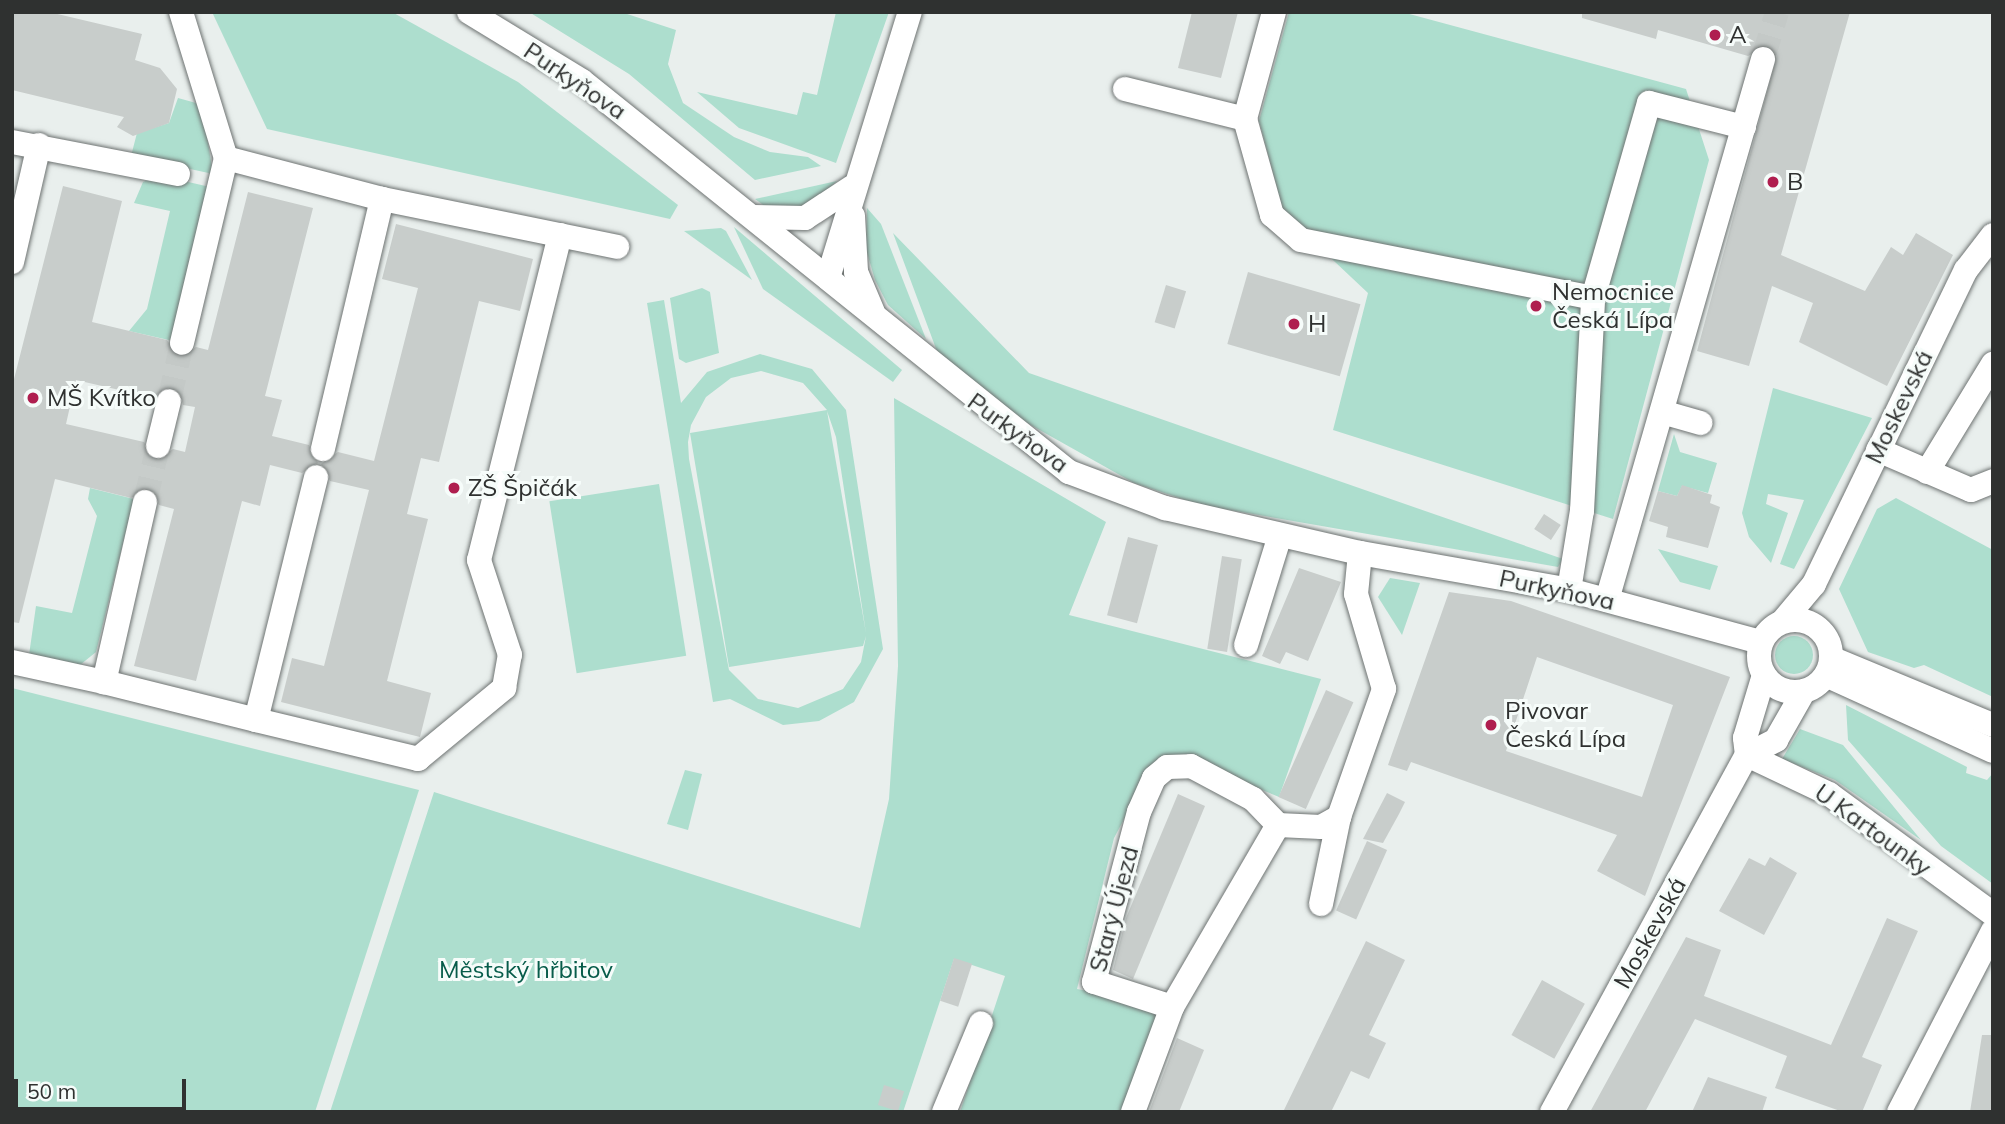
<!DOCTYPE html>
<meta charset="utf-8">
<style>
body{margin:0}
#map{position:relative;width:2005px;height:1124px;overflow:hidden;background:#e9efed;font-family:Mulish,sans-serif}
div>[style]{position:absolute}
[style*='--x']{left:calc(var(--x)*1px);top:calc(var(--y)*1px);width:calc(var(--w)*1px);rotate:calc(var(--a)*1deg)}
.green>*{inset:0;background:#addece;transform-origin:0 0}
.round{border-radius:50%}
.building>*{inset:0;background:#c8cdcb;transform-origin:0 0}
.minor-tunnel>*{height:24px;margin-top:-12px;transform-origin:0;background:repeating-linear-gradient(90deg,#c4c9c7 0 24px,transparent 0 36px)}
.roads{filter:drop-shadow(0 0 2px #6e7372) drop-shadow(0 0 2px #6e7372)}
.minor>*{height:24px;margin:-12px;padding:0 12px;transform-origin:12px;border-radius:12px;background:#fff}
.minor>.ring{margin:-12px;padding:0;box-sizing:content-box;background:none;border:24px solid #fff;border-radius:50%}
.dots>*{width:19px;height:19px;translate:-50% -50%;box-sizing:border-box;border:4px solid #f6fcfa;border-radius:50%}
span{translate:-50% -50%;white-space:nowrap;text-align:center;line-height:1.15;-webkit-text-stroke:6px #f6fcfa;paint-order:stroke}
.poi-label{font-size:24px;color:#2f3130}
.left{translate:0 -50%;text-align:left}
.street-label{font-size:24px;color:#2f3130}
.park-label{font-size:24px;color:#075c4a}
.frame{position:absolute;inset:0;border:14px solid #2f3130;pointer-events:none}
.scale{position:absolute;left:14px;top:1079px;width:172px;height:32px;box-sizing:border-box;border:4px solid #2f3130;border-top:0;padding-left:9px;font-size:21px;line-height:24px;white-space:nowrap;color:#2f3130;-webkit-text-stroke:5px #f6fcfa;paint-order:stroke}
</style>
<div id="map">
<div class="green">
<i style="clip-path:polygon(212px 12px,392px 12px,518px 82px,678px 205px,670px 219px,267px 129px)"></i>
<i style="clip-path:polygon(529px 12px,621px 12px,676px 30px,668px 64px,683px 103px,734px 137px,770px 152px,808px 157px,821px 166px,755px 180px,629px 74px)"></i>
<i style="clip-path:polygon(836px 12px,889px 12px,836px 163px,739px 128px,697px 92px,797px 115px,803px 92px,817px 95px)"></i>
<i style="clip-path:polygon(1289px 12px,1402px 12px,1686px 89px,1709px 160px,1613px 519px,1333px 430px,1368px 293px,1284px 214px,1259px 121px)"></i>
<i style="clip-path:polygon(178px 98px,196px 103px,204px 117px,213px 174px,131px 156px,137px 133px,169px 123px)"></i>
<i style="clip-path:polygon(158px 175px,210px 187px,173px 341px,129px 331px,147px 309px,170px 211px,134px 203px,143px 182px)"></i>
<i style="clip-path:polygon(837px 181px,809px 209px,766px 207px,755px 199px)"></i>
<i style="clip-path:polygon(867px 208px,881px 224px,926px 339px,888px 305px,875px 280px,866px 249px)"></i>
<i style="clip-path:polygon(734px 227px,902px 370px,893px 382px,763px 289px)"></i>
<i style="clip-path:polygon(721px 228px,726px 231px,752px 280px,684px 231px)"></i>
<i style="clip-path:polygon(893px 233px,1029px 373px,1563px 559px,1558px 567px,1201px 505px,1134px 483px,1013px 415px,938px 354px)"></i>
<i style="clip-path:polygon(702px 288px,710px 292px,719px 353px,686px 363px,679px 359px,670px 298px)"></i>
<i style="clip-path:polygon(evenodd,664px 300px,681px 403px,707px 372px,760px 354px,812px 369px,846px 410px,883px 649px,854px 702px,819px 721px,783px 725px,730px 699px,713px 702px,647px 303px,664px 300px,761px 371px,803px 383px,827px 410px,690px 433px,729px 667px,863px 646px,866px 636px,861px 662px,843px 689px,798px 708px,758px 699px,729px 670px,689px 459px,688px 442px,691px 425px,706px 397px,731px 378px,761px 371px,664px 300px,827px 411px,836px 437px,866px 633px,827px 411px)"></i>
<i style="clip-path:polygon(1773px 388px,1872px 418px,1794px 569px,1780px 564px,1804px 500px,1768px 494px,1766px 504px,1788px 513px,1771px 563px,1749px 537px,1742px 513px)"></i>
<i style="clip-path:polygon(894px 398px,1106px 522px,1069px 615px,1321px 679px,1279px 797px,1192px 761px,1153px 765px,1114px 838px,1077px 989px,1147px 1002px,1160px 1018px,1124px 1112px,960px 1112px,1005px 976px,954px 959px,903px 1112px,330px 1112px,434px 792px,860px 928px,889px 799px,898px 666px)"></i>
<i style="clip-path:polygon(1674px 434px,1680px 452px,1717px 463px,1708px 493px,1682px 486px,1677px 496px,1658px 491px)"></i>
<i style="left:659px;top:484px;width:174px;height:111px;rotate:81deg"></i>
<i style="clip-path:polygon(90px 488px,134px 499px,96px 652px,80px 665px,29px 655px,36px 606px,72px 613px,97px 516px,88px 499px)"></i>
<i style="clip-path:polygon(1896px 498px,1993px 550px,1993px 697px,1924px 665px,1914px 668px,1868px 652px,1839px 589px,1877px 509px)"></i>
<i style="clip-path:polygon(1658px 549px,1718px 566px,1710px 590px,1680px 582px)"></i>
<i style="clip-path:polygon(1390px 578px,1420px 583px,1402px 635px,1378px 597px)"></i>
<i class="round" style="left:1775px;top:636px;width:38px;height:38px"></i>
<i style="clip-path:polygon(12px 688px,419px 790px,315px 1112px,12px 1112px)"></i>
<i style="clip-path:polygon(1846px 705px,1967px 767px,1966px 773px,1987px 780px,1993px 773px,1993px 884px,1941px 846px,1848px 740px)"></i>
<i style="clip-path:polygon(1800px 729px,1843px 745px,1921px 840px,1835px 780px,1782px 759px)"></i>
<i style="clip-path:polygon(685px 770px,702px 774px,688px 830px,667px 824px)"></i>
</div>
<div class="building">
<i style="clip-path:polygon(12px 12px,49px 12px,142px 34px,135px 60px,160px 68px,177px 89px,169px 123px,133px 136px,117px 127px,124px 117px,12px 90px)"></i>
<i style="clip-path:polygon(1192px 12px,1238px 12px,1221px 78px,1178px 68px)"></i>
<i style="clip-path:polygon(1582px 12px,1850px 12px,1781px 255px,1865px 291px,1891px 247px,1903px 255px,1916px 233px,1953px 255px,1887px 386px,1799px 342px,1813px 303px,1772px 286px,1749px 366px,1697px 351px,1777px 55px,1766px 45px,1748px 56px,1658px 30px,1656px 39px,1582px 18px)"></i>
<i style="clip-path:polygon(evenodd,63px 186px,122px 201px,92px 322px,167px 340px,179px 358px,196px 347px,208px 350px,248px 192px,313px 208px,265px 396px,282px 400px,272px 436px,309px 445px,318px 463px,302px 473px,270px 465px,260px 506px,242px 501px,196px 681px,134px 666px,174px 509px,159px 505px,149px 488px,131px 498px,55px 479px,19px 623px,12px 622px,12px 387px,63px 186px,76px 380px,154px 398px,164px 387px,179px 390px,183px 405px,195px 407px,185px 452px,173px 449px,155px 461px,144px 442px,66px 424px,76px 380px)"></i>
<i style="clip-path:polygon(396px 224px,533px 259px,520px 311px,479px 301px,439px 462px,421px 458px,407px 514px,428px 519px,387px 681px,431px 693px,420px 737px,281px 702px,292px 658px,324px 666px,369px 490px,330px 481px,321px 464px,338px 452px,374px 461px,418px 288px,382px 279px)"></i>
<i style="left:1248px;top:272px;width:117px;height:75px;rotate:16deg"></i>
<i style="left:1166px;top:285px;width:21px;height:39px;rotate:17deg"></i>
<i style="clip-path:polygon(1682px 485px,1712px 495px,1710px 503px,1720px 507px,1708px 548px,1666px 537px,1668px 527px,1649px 521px,1658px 491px,1677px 496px)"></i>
<i style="left:1544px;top:514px;width:20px;height:18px;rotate:33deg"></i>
<i style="left:1128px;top:537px;width:31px;height:81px;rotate:15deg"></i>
<i style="left:1222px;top:556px;width:20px;height:94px;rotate:9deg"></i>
<i style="clip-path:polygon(1299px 568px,1341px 582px,1308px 661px,1286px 652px,1280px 664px,1262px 656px)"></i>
<i style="clip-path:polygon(evenodd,1449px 592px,1511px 601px,1730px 677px,1645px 896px,1597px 871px,1617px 835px,1411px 762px,1407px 771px,1388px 765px,1449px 592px,1537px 657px,1673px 705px,1642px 797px,1506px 751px,1537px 657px)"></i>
<i style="left:1326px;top:690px;width:30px;height:117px;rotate:24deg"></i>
<i style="clip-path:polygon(1387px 793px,1405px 802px,1399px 814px,1383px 843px,1363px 839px)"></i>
<i style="clip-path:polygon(1178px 794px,1205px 806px,1133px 979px,1113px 970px,1126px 918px)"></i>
<i style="left:1367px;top:841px;width:22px;height:76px;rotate:24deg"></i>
<i style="clip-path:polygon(1770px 857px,1797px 873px,1764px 935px,1719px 911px,1749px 858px,1765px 866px)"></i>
<i style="clip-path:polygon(1887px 918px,1918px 931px,1862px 1057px,1882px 1065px,1862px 1112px,1843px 1112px,1775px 1088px,1787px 1056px,1695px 1019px,1645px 1112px,1590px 1112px,1686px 937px,1721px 950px,1704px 996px,1831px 1045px)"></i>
<i style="clip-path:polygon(1366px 941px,1405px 960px,1369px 1035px,1386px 1043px,1369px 1079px,1351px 1071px,1331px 1112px,1283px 1112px)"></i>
<i style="left:954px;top:958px;width:19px;height:45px;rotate:18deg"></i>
<i style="left:1542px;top:980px;width:49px;height:63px;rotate:29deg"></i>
<i style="clip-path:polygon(1982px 1035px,1993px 1035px,1993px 1112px,1970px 1112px)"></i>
<i style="clip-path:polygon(1177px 1038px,1204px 1050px,1179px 1112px,1149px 1112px)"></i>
<i style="clip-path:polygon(1708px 1077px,1767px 1097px,1762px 1112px,1692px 1112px)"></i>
<i style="left:884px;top:1085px;width:21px;height:21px;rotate:17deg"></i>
</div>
<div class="minor-tunnel">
<i style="--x:1763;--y:59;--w:49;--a:-73.4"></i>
<i style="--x:169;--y:401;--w:59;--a:-77.4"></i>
<i style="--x:145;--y:502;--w:57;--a:-76.9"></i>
</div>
<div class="roads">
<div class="minor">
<i style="--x:181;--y:12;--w:153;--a:72.9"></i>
<i style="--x:226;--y:158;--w:190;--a:103.4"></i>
<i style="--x:469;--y:12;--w:132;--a:31.4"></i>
<i style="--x:582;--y:81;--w:625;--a:38.76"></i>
<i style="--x:1069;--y:472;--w:103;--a:20.6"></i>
<i style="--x:1165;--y:508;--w:200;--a:13"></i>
<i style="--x:1360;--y:553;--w:212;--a:10"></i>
<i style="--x:1569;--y:590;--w:199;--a:15.2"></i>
<i style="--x:1274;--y:12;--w:111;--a:105.2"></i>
<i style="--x:1245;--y:119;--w:100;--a:74.3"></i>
<i style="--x:1272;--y:215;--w:38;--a:41"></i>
<i style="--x:1301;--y:240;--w:298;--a:11.2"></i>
<i style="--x:1125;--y:89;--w:124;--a:14"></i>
<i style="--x:12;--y:142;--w:169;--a:10.9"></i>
<i style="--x:226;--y:158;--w:161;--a:14.7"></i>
<i style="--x:382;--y:199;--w:257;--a:103.3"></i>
<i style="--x:382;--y:199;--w:240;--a:11.5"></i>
<i style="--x:853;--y:216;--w:56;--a:86.9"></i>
<i style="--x:856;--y:272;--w:43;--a:67"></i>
<i style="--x:754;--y:217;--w:51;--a:1.1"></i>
<i style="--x:805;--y:218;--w:56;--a:-33.4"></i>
<i style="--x:12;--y:262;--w:120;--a:-77"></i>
<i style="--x:828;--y:278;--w:278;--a:-72.9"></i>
<i style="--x:1662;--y:412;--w:40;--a:16"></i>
<i style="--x:158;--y:446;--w:46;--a:-76.3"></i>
<i style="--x:1878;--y:450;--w:101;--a:23.3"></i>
<i style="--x:1971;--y:490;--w:24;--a:-22"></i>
<i style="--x:1927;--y:472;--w:127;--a:-58.6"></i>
<i style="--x:145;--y:502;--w:185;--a:102.8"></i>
<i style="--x:104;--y:682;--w:157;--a:14"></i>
<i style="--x:256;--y:720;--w:250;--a:-76.1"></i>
<i style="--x:1569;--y:590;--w:80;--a:-80.7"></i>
<i style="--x:1582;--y:511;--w:213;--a:-87"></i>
<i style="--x:1593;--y:298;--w:203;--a:-74"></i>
<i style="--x:1649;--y:103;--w:98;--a:14.2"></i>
<i style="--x:1607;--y:600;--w:563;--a:-73.91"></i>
<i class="ring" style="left:1759px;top:620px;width:48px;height:48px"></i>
<i style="--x:1783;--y:621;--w:48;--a:-50"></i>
<i style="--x:1814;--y:584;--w:349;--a:-64.2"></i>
<i style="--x:1966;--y:270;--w:44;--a:-52.4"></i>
<i style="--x:1246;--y:645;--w:115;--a:-72.8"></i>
<i style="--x:1831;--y:658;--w:175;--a:22.5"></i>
<i style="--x:12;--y:662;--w:94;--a:12.3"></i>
<i style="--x:1826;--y:675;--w:183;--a:24.5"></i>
<i style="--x:256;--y:720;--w:167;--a:13.5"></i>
<i style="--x:418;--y:759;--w:112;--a:-39.5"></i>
<i style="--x:504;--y:688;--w:34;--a:-80"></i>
<i style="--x:510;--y:655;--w:100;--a:-108.1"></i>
<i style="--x:479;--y:560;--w:335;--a:-76"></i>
<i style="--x:1747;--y:755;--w:91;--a:25.4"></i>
<i style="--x:1829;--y:794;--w:203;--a:36.2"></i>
<i style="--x:1747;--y:755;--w:33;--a:-27"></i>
<i style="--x:1776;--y:740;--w:56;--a:-60.3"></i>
<i style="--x:1747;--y:755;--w:17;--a:-97"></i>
<i style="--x:1745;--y:738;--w:66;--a:-73.2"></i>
<i style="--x:1278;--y:825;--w:211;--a:120.2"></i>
<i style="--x:1172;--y:1007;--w:82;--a:-162.2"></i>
<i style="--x:1094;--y:982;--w:176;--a:-75.2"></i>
<i style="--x:1139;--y:812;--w:37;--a:-66"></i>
<i style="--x:1154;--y:778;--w:17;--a:-40"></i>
<i style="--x:1167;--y:767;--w:24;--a:-2"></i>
<i style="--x:1191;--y:766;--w:70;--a:28"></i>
<i style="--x:1253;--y:799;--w:36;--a:46"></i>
<i style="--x:1278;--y:825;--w:43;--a:2.7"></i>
<i style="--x:1321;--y:827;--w:21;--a:-29"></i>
<i style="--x:1339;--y:817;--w:136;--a:-70.6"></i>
<i style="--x:1384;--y:689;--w:99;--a:-106.4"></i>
<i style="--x:1356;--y:594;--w:41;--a:-84.4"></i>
<i style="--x:1321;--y:904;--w:89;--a:-78.3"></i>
<i style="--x:944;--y:1112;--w:96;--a:-67.4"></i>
<i style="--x:1133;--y:1112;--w:112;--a:-69.6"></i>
<i style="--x:1552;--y:1112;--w:407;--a:-61.4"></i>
<i style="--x:1899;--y:1112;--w:204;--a:-62.6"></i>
</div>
</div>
<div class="dots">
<i style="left:1715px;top:35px;background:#af1e4f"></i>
<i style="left:1773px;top:182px;background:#af1e4f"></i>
<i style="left:1536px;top:306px;background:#af1e4f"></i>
<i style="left:1294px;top:324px;background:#af1e4f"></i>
<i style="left:33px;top:398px;background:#af1e4f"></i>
<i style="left:454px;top:488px;background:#af1e4f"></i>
<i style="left:1491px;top:725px;background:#af1e4f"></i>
</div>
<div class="poi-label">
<span class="left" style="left:1729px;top:35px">A</span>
<span class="left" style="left:1787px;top:182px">B</span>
<span class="left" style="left:1552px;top:306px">Nemocnice<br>Česká Lípa</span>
<span class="left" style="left:1308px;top:324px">H</span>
<span class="left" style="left:47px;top:398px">MŠ Kvítko</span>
<span class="left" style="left:468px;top:488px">ZŠ Špičák</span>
<span class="left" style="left:1505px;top:725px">Pivovar<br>Česká Lípa</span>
</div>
<div class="street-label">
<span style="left:575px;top:81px;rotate:34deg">Purkyňova</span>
<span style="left:1899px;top:407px;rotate:-64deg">Moskevská</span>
<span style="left:1018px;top:433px;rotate:36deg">Purkyňova</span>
<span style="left:1557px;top:590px;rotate:12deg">Purkyňova</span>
<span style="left:1873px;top:830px;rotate:36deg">U Kartounky</span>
<span style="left:1114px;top:909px;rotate:-75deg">Starý Újezd</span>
<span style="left:1650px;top:933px;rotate:-61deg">Moskevská</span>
</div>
<div class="park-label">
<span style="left:526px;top:970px">Městský hřbitov</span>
</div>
<div class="frame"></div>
<div class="scale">50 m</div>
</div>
